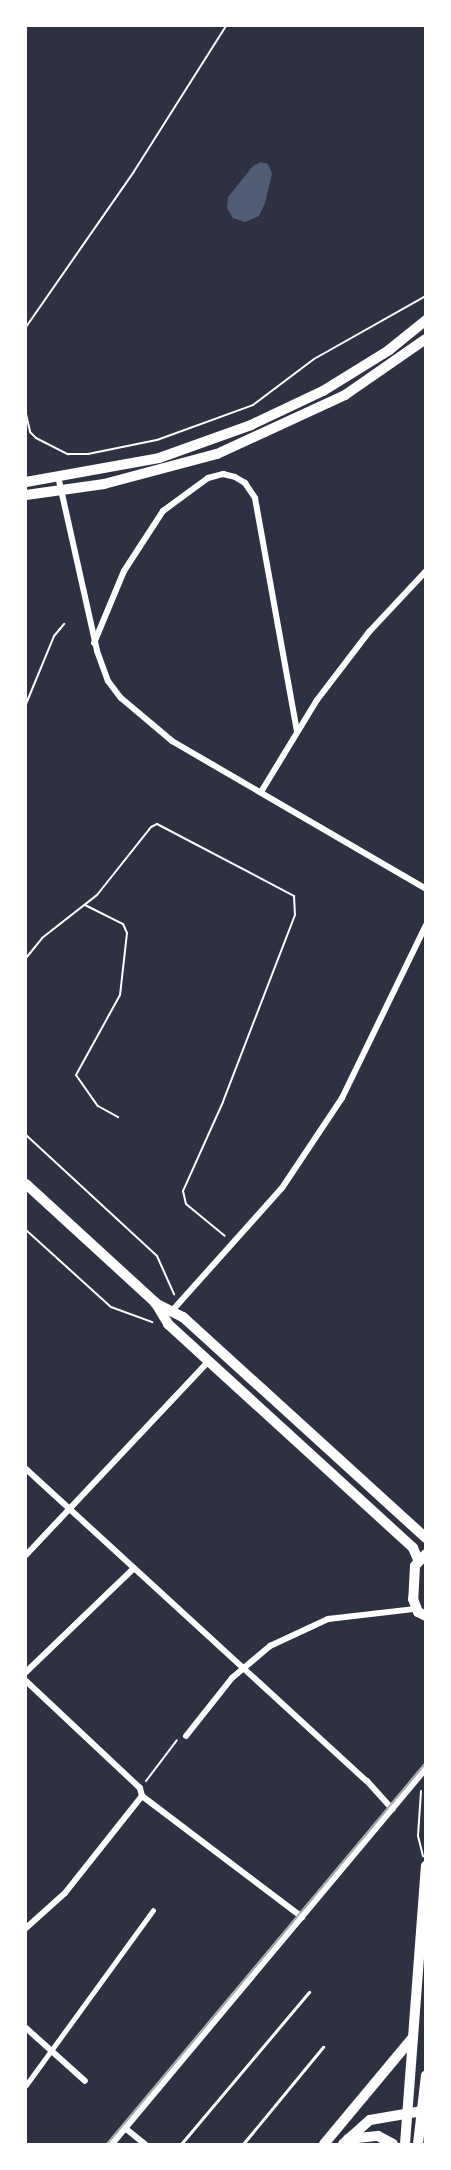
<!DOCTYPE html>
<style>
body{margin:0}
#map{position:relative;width:451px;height:2170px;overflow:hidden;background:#2d3142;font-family:"Alegreya Sans",sans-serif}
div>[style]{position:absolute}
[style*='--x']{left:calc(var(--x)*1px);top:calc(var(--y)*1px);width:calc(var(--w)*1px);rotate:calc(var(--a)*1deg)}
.water>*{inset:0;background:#4f5d75}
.path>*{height:2px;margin:-1px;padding:0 1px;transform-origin:1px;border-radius:1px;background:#fff}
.service>*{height:3px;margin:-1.5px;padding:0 1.5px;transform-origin:1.5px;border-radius:1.5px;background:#fff}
.pedestrian>*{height:5px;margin:-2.5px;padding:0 2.5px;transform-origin:2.5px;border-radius:2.5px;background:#fff}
.minor>*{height:6px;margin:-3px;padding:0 3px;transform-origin:3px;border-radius:3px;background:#fff}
.primary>*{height:10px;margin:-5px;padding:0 5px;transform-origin:5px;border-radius:5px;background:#fff}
.tram>*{height:1.5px;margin:-0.75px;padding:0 0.75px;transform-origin:0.75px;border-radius:0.75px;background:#abadb3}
span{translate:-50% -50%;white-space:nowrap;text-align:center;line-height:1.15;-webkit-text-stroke:4.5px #fff;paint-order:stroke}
.frame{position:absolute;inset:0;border:27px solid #fff;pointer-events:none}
</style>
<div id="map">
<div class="water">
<i style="clip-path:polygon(261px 162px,268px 164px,272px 174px,265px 203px,259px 216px,245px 222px,233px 218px,227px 208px,228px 197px,253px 166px)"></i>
</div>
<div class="path">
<i style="--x:26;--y:327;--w:188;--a:-55.2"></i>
<i style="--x:133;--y:173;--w:174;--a:-57.7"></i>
<i style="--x:26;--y:414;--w:18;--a:77"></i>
<i style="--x:30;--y:432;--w:8;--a:45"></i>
<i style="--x:36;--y:438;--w:36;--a:27"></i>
<i style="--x:68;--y:454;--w:20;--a:0"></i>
<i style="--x:88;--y:454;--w:70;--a:-11.5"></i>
<i style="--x:157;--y:440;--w:102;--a:-20"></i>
<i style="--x:253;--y:405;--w:76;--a:-37"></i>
<i style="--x:314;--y:359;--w:129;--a:-29.4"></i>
<i style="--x:26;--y:704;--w:74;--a:-67.6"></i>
<i style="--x:54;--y:636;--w:16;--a:-50"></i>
<i style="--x:85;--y:905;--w:42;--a:26.6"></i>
<i style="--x:123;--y:924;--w:10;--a:66"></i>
<i style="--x:127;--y:933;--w:62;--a:96.4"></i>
<i style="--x:120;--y:995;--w:91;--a:118.8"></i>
<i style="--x:76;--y:1075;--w:38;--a:55"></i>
<i style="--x:98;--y:1106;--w:23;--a:29"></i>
<i style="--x:26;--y:958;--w:26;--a:-51"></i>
<i style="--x:42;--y:938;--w:70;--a:-38"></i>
<i style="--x:97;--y:895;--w:87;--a:-51.5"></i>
<i style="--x:151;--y:827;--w:7;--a:-27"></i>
<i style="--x:157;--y:824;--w:155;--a:27.7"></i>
<i style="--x:294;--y:896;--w:19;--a:87"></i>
<i style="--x:295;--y:915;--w:200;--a:111.1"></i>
<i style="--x:223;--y:1102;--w:98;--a:114.2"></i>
<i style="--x:183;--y:1191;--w:13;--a:77"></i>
<i style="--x:186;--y:1204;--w:50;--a:39.4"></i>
<i style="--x:26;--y:1135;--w:178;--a:42.7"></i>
<i style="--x:157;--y:1256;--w:42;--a:65.9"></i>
<i style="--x:26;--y:1230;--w:115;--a:42.2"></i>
<i style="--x:111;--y:1307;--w:44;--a:20.1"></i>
<i style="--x:146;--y:1781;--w:51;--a:-52.9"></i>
<i style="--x:421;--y:1791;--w:45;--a:93.8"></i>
<i style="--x:418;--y:1836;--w:21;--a:76"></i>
</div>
<div class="service">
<i style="--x:181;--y:2144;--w:199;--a:-49.9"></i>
<i style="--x:243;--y:2144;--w:126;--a:-50.5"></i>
</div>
<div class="pedestrian">
<i style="--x:26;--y:2085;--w:216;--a:-54"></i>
</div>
<div class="minor">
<i style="--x:58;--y:476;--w:179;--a:77.4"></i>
<i style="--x:97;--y:651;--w:32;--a:70"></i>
<i style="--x:108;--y:681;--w:21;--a:53"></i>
<i style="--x:121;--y:698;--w:67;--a:40.1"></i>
<i style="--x:172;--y:741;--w:294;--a:30.2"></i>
<i style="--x:94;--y:643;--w:78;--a:-67.4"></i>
<i style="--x:124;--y:571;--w:72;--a:-57"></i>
<i style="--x:163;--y:511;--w:56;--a:-36.3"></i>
<i style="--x:208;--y:478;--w:16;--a:-15"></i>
<i style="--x:223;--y:474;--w:12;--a:14"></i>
<i style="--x:235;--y:477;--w:12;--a:31"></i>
<i style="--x:245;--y:483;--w:18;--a:56"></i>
<i style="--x:255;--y:498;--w:237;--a:79.8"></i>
<i style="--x:261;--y:792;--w:108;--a:-58.7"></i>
<i style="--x:317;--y:700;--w:86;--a:-52.6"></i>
<i style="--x:369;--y:632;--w:83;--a:-46.9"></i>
<i style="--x:171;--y:1312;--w:166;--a:-48.2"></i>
<i style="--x:282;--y:1188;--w:108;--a:-56.3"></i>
<i style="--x:342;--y:1098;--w:192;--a:-64.1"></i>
<i style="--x:26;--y:1469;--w:462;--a:42.5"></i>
<i style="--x:367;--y:1781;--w:38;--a:48"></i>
<i style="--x:26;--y:1555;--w:265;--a:-46.7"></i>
<i style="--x:26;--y:1672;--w:150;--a:-43.9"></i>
<i style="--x:26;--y:1681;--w:156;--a:43.2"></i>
<i style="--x:140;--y:1788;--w:8;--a:76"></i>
<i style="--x:142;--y:1796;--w:201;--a:37.1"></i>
<i style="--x:186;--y:1736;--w:74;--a:-51.6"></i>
<i style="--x:232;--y:1678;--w:50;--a:-40.1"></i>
<i style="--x:270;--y:1646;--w:64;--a:-25"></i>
<i style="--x:328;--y:1619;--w:88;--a:-6.6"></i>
<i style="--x:26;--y:1928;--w:52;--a:-41.9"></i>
<i style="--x:65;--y:1893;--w:124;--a:-51.6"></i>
<i style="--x:26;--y:2028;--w:79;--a:41.9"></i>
<i style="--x:125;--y:2128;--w:26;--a:39"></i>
<i style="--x:112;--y:2144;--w:489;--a:-50.1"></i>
</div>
<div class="primary">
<i style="--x:26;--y:482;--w:135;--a:-10.2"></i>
<i style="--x:159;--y:458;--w:98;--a:-19.7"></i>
<i style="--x:251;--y:425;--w:80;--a:-25.3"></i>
<i style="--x:323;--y:391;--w:78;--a:-31.8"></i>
<i style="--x:389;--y:350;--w:48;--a:-39"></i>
<i style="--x:26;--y:495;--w:79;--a:-8"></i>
<i style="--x:104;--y:484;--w:117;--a:-14.9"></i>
<i style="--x:217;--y:454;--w:141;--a:-24.7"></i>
<i style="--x:345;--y:395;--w:98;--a:-34.7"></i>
<i style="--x:26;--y:1184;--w:175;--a:42.5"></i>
<i style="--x:155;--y:1302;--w:26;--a:59"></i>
<i style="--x:168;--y:1324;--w:332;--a:42.4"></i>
<i style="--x:413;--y:1548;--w:12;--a:66"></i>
<i style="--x:155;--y:1303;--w:31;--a:27"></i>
<i style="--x:183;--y:1317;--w:328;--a:42.3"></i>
<i style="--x:426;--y:1554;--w:16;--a:133"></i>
<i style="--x:415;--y:1566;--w:33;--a:93"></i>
<i style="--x:413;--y:1599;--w:14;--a:69"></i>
<i style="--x:418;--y:1612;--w:9;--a:27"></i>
<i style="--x:348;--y:2139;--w:30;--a:-6"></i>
<i style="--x:378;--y:2136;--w:17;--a:28"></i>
<i style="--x:324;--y:2144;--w:139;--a:-50.2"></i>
<i style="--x:343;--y:2144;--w:36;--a:-42"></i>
<i style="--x:370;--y:2120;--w:53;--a:-9.8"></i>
<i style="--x:405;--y:2144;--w:279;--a:-85.7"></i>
<i style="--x:418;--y:2144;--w:69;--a:-83.4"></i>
</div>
<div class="tram">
<i style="--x:107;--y:2144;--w:498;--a:-50.1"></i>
</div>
<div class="frame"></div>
</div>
